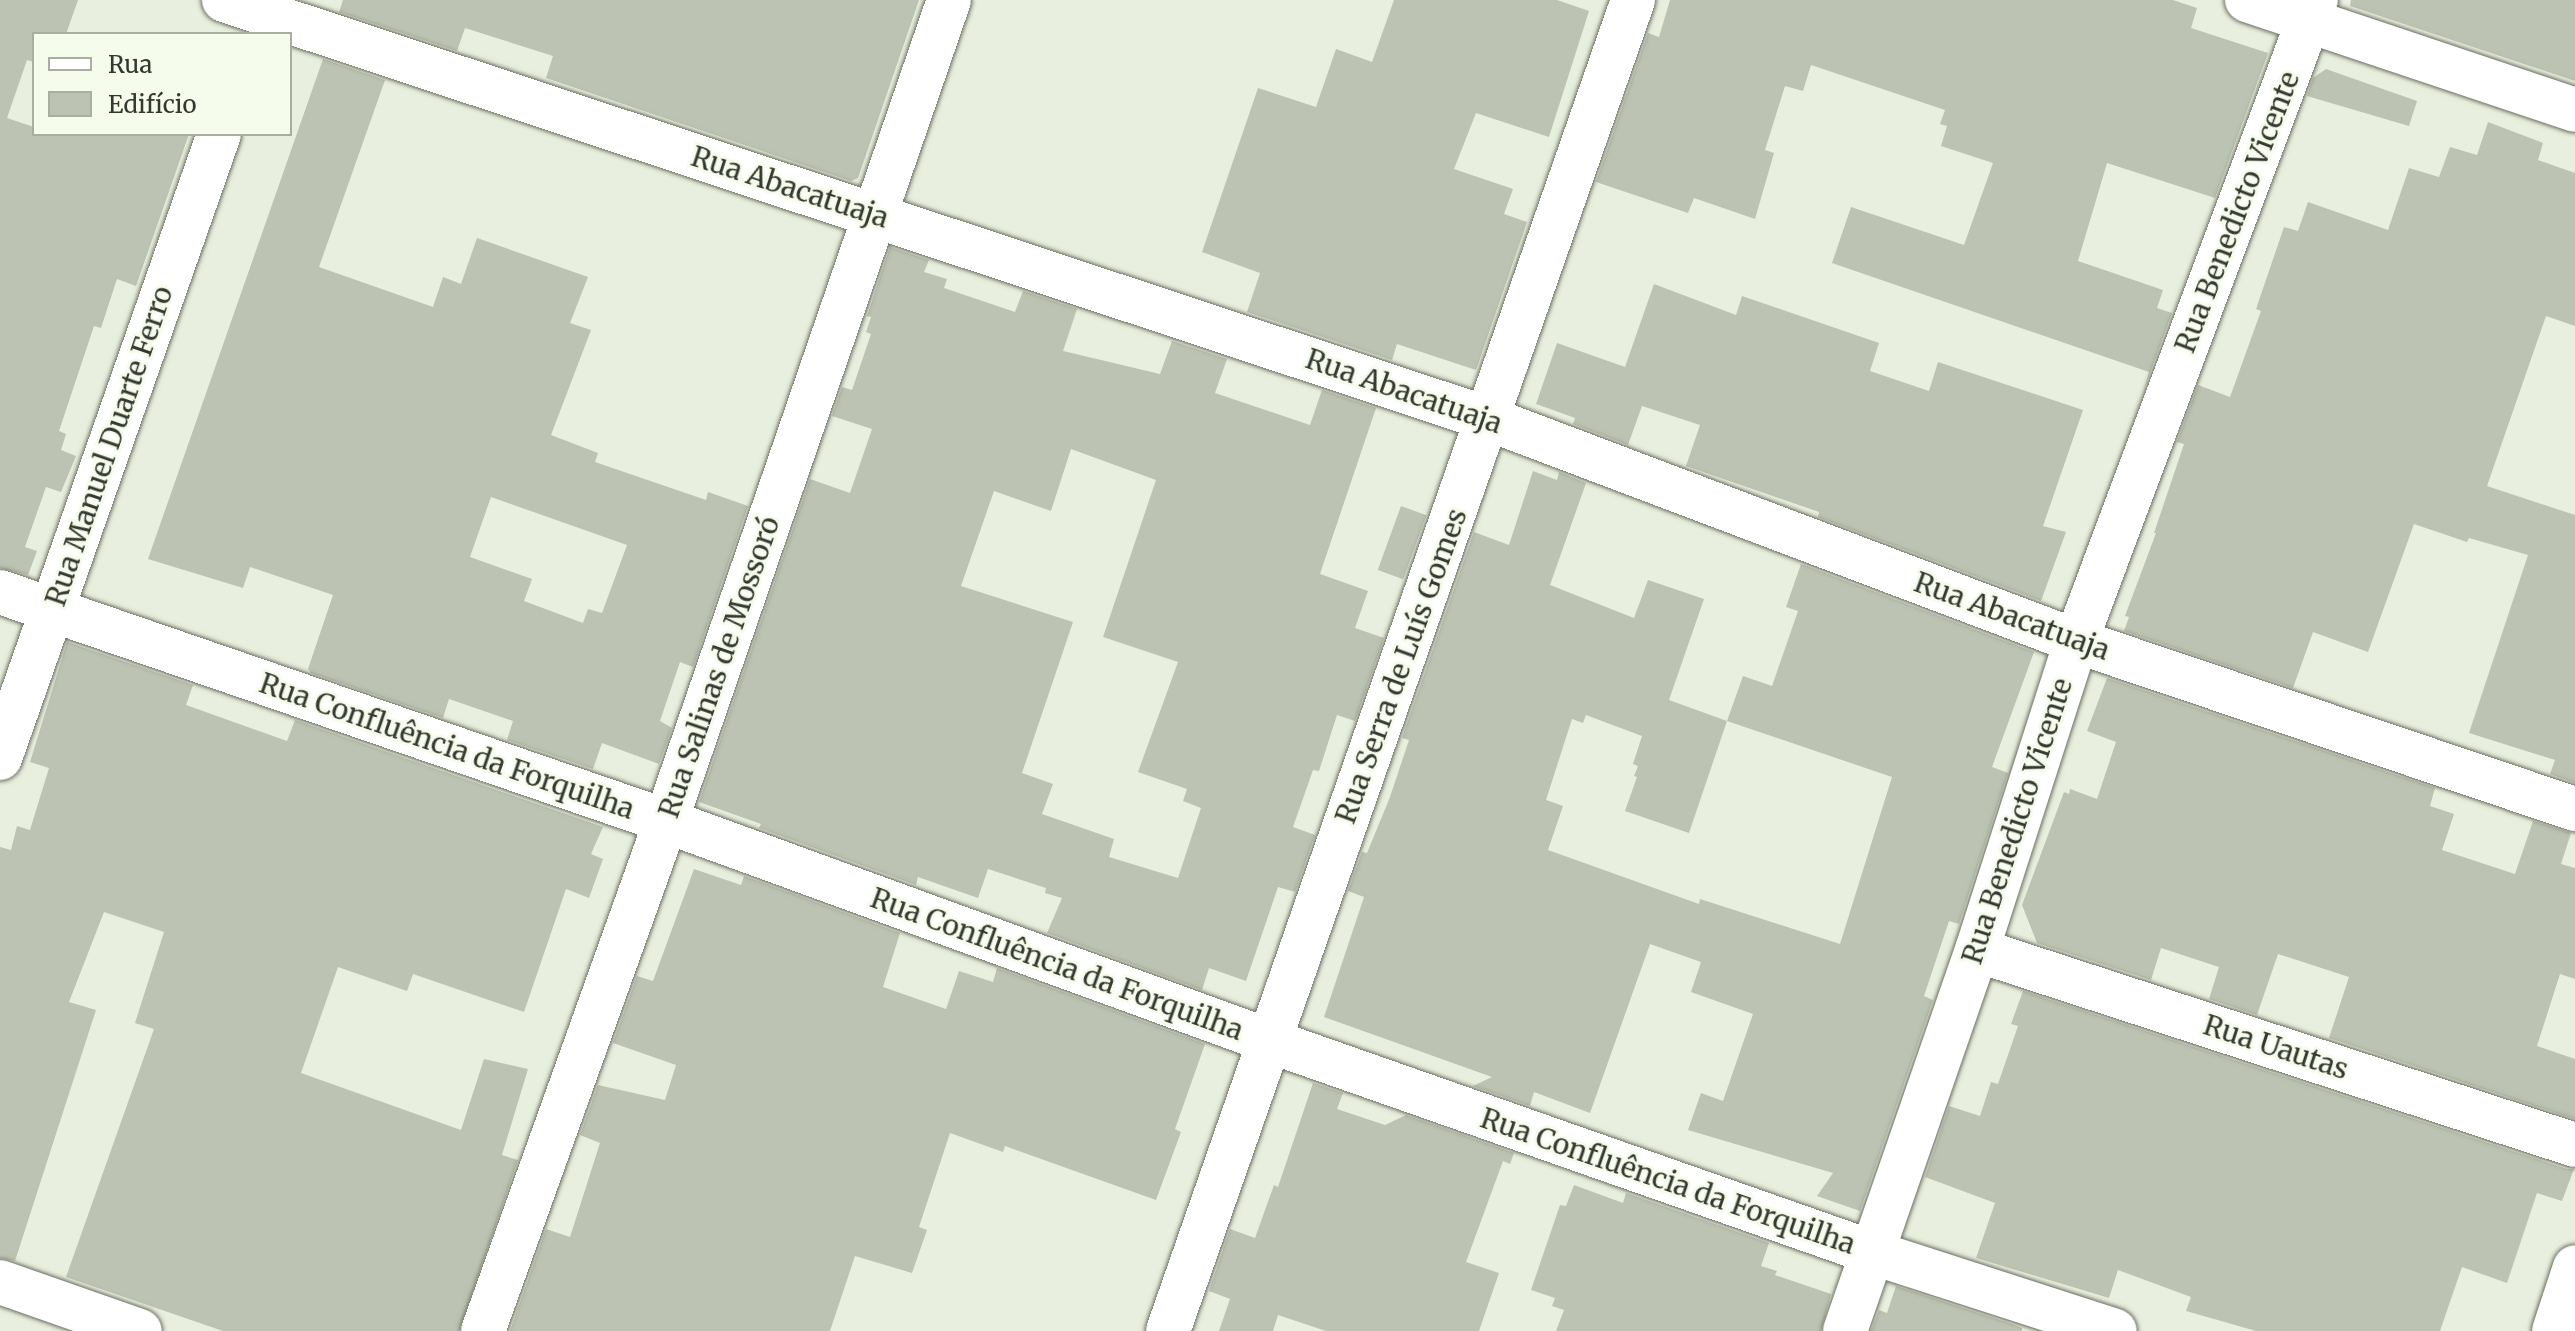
<!DOCTYPE html>
<meta charset="utf-8">
<style>
body{margin:0}
#map{position:relative;width:2575px;height:1331px;overflow:hidden;background:#e8efde;font-family:Merriweather,serif}
div>[style]{position:absolute}
[style*='--x']{left:calc(var(--x)*1px);top:calc(var(--y)*1px);width:calc(var(--w)*1px);rotate:calc(var(--a)*1deg)}
.building>*{inset:0;background:#bcc3b3;transform-origin:0 0}
.roads{filter:drop-shadow(0 0 2px #696f60) drop-shadow(0 0 2px #696f60)}
.minor>*{height:44px;margin:-22px;padding:0 22px;transform-origin:22px;border-radius:22px;background:#fff}
span{translate:-50% -50%;white-space:nowrap;text-align:center;line-height:1.15;-webkit-text-stroke:6px #f6fceb;paint-order:stroke}
.street-label{font-size:28px;color:#353831}
.legend{position:absolute;left:32px;top:32px;width:260px;height:104px;box-sizing:border-box;background:#f6fceb;border:2px solid #a9aea1;margin:0;padding:10px 14px;list-style:none;font-size:24px;color:#353831}
.legend li{display:flex;align-items:center;gap:16px;height:40px}
.legend b{width:40px;border:2px solid #a9aea1}
</style>
<div id="map">
<div class="building">
<i style="clip-path:polygon(0 0,78px 0,66px 34px,34px 34px,34px 62px,27px 60px,7px 118px,34px 127px,34px 134px,189px 134px,136px 286px,117px 279px,101px 328px,94px 326px,59px 431px,66px 434px,61px 450px,76px 456px,61px 492px,46px 487px,25px 547px,37px 551px,28px 575px,0 568px)"></i>
<i style="clip-path:polygon(343px 0,919px 0,858px 178px,851px 181px,546px 78px,553px 56px,465px 28px,457px 51px,339px 12px)"></i>
<i style="clip-path:polygon(1394px 0,1557px 0,1589px 11px,1549px 137px,1476px 113px,1454px 169px,1513px 189px,1504px 214px,1527px 222px,1476px 370px,1397px 344px,1392px 360px,1247px 312px,1260px 273px,1202px 252px,1258px 88px,1316px 107px,1336px 49px,1372px 62px)"></i>
<i style="clip-path:polygon(1670px 0,2173px 0,2197px 8px,2191px 28px,2268px 53px,2215px 198px,2107px 163px,2078px 261px,2163px 290px,2157px 308px,2172px 313px,2144px 389px,2149px 372px,1832px 263px,1851px 207px,1964px 245px,1993px 163px,1941px 146px,1947px 126px,1940px 124px,1945px 110px,1811px 65px,1803px 91px,1785px 86px,1765px 150px,1774px 153px,1755px 219px,1694px 198px,1688px 213px,1596px 182px,1648px 33px,1659px 37px)"></i>
<i style="clip-path:polygon(2351px 0,2575px 0,2575px 81px,2350px 6px)"></i>
<i style="clip-path:polygon(evenodd,323px 59px,385px 80px,319px 267px,433px 307px,443px 277px,461px 284px,477px 238px,588px 277px,570px 323px,591px 330px,551px 435px,598px 453px,595px 462px,706px 500px,708px 492px,748px 506px,693px 667px,680px 662px,660px 721px,672px 728px,659px 764px,602px 743px,593px 769px,507px 740px,513px 721px,449px 699px,443px 718px,311px 673px,308px 669px,333px 595px,250px 567px,243px 588px,148px 559px,323px 59px,491px 497px,627px 545px,602px 613px,588px 609px,583px 623px,524px 601px,532px 579px,470px 557px,491px 497px)"></i>
<i style="clip-path:polygon(2326px 69px,2417px 101px,2409px 126px,2307px 96px,2313px 78px)"></i>
<i style="clip-path:polygon(2488px 122px,2543px 143px,2538px 160px,2575px 173px,2575px 326px,2546px 316px,2487px 486px,2575px 515px,2575px 783px,2550px 774px,2555px 760px,2469px 733px,2528px 555px,2469px 538px,2467px 542px,2414px 524px,2368px 652px,2313px 632px,2293px 688px,2124px 631px,2129px 617px,2125px 616px,2156px 533px,2154px 533px,2184px 444px,2177px 442px,2198px 385px,2230px 397px,2261px 311px,2256px 309px,2284px 227px,2298px 231px,2308px 202px,2388px 230px,2409px 168px,2439px 177px,2450px 147px,2477px 155px)"></i>
<i style="clip-path:polygon(evenodd,890px 247px,929px 260px,924px 272px,947px 279px,944px 288px,1015px 312px,1023px 291px,1077px 309px,1063px 351px,1160px 374px,1172px 341px,1227px 359px,1215px 393px,1310px 425px,1322px 390px,1376px 408px,1320px 574px,1368px 591px,1355px 628px,1384px 638px,1355px 721px,1337px 715px,1319px 771px,1313px 770px,1293px 827px,1315px 835px,1295px 892px,1278px 887px,1246px 981px,1209px 968px,1202px 990px,1047px 933px,1062px 898px,1045px 893px,1046px 888px,988px 869px,978px 898px,918px 877px,916px 885px,759px 828px,761px 824px,699px 802px,810px 479px,850px 493px,872px 429px,832px 416px,842px 387px,852px 390px,871px 334px,866px 332px,871px 317px,867px 316px,890px 247px,1071px 449px,1156px 480px,1103px 637px,1178px 662px,1138px 772px,1187px 789px,1183px 801px,1201px 808px,1178px 878px,1109px 857px,1114px 839px,1042px 814px,1053px 784px,1022px 773px,1073px 622px,961px 586px,994px 491px,1051px 511px,1071px 449px)"></i>
<i style="clip-path:polygon(1654px 284px,1736px 315px,1742px 296px,1879px 343px,1870px 371px,1929px 391px,1938px 362px,2083px 410px,2043px 526px,2066px 532px,2041px 601px,1818px 517px,1819px 512px,1686px 466px,1700px 425px,1642px 406px,1628px 445px,1573px 424px,1575px 418px,1536px 404px,1557px 343px,1625px 367px)"></i>
<i style="clip-path:polygon(evenodd,1533px 471px,1557px 480px,1559px 472px,1586px 483px,1550px 585px,1634px 618px,1648px 580px,1704px 599px,1669px 700px,1727px 721px,1743px 676px,1772px 686px,1798px 611px,1786px 607px,1801px 564px,2034px 652px,1992px 767px,2008px 773px,1959px 924px,1949px 921px,1924px 996px,1933px 1000px,1860px 1211px,1817px 1196px,1833px 1173px,1688px 1130px,1701px 1093px,1723px 1101px,1753px 1014px,1691px 992px,1701px 962px,1650px 944px,1590px 1113px,1534px 1092px,1530px 1106px,1473px 1086px,1492px 1077px,1324px 1017px,1364px 897px,1348px 891px,1362px 852px,1367px 853px,1390px 797px,1409px 740px,1402px 738px,1474px 532px,1509px 545px,1533px 471px,1586px 715px,1642px 736px,1633px 764px,1638px 766px,1634px 776px,1637px 777px,1625px 811px,1689px 833px,1727px 721px,1892px 777px,1840px 944px,1700px 899px,1699px 904px,1548px 850px,1563px 806px,1546px 800px,1572px 719px,1583px 723px,1586px 715px)"></i>
<i style="left:1401px;top:506px;width:27px;height:68px;rotate:20deg"></i>
<i style="clip-path:polygon(67px 642px,193px 685px,186px 705px,287px 741px,295px 720px,603px 827px,591px 854px,603px 859px,589px 898px,566px 889px,524px 1012px,413px 974px,407px 991px,338px 967px,301px 1073px,461px 1130px,484px 1059px,528px 1069px,502px 1155px,518px 1160px,459px 1331px,223px 1331px,66px 1277px,154px 1029px,135px 1023px,164px 932px,104px 912px,69px 1002px,96px 1010px,15px 1261px,0 1258px,0 847px,11px 850px,17px 826px,30px 830px,49px 768px,30px 762px)"></i>
<i style="clip-path:polygon(2107px 678px,2435px 788px,2430px 806px,2454px 814px,2442px 850px,2515px 874px,2533px 821px,2571px 833px,2561px 864px,2575px 868px,2575px 979px,2560px 974px,2537px 1046px,2575px 1059px,2575px 1119px,2329px 1038px,2349px 977px,2278px 954px,2257px 1015px,2209px 999px,2219px 967px,2161px 948px,2151px 980px,2037px 943px,2022px 905px,2064px 792px,2069px 794px,2070px 789px,2097px 799px,2116px 742px,2087px 731px)"></i>
<i style="clip-path:polygon(694px 869px,741px 885px,744px 876px,900px 933px,883px 987px,946px 1009px,959px 971px,993px 982px,997px 968px,1205px 1044px,1175px 1129px,1181px 1132px,1156px 1200px,1005px 1146px,1003px 1152px,950px 1133px,919px 1227px,927px 1230px,912px 1273px,855px 1256px,830px 1331px,510px 1331px,546px 1229px,570px 1237px,600px 1143px,580px 1135px,598px 1085px,665px 1100px,676px 1065px,613px 1043px,637px 976px,653px 981px)"></i>
<i style="clip-path:polygon(2023px 991px,2567px 1169px,2574px 1169px,2562px 1201px,2537px 1193px,2507px 1283px,2462px 1267px,2440px 1331px,2256px 1331px,2186px 1311px,2191px 1297px,2118px 1270px,2109px 1298px,1976px 1258px,1995px 1203px,1925px 1177px,1949px 1106px,1980px 1116px,1991px 1082px,1998px 1084px,2018px 1026px,2011px 1024px)"></i>
<i style="clip-path:polygon(1313px 1083px,1343px 1093px,1337px 1109px,1385px 1125px,1406px 1115px,1514px 1153px,1510px 1164px,1503px 1161px,1466px 1262px,1499px 1273px,1479px 1331px,1326px 1331px,1278px 1315px,1273px 1331px,1219px 1331px,1230px 1299px,1209px 1291px,1230px 1229px,1255px 1238px,1274px 1185px,1278px 1187px)"></i>
<i style="clip-path:polygon(1574px 1185px,1623px 1203px,1626px 1193px,1769px 1243px,1761px 1266px,1777px 1271px,1775px 1275px,1831px 1294px,1821px 1331px,1556px 1331px,1564px 1310px,1552px 1306px,1555px 1298px,1531px 1290px,1560px 1205px,1566px 1206px)"></i>
<i style="clip-path:polygon(1896px 1286px,2012px 1324px,2022px 1328px,2022px 1331px,1871px 1331px,1879px 1310px,1887px 1313px)"></i>
</div>
<div class="roads">
<div class="minor">
<i style="--x:224;--y:0;--w:1333;--a:18.33"></i>
<i style="--x:1489;--y:419;--w:628;--a:20.72"></i>
<i style="--x:2076;--y:641;--w:527;--a:18.61"></i>
<i style="--x:2247;--y:0;--w:346;--a:18.5"></i>
<i style="--x:0;--y:592;--w:704;--a:18.98"></i>
<i style="--x:666;--y:821;--w:640;--a:20.02"></i>
<i style="--x:1267;--y:1040;--w:640;--a:19.34"></i>
<i style="--x:1871;--y:1252;--w:256;--a:17.9"></i>
<i style="--x:0;--y:758;--w:661;--a:-70.66"></i>
<i style="--x:1977;--y:950;--w:629;--a:18.06"></i>
<i style="--x:0;--y:1282;--w:148;--a:19.3"></i>
<i style="--x:483;--y:1331;--w:542;--a:-70.26"></i>
<i style="--x:666;--y:821;--w:868;--a:-70.98"></i>
<i style="--x:1168;--y:1331;--w:1410;--a:-70.74"></i>
<i style="--x:1845;--y:1331;--w:403;--a:-70.9"></i>
<i style="--x:1977;--y:950;--w:324;--a:-72.2"></i>
<i style="--x:2076;--y:641;--w:684;--a:-69.47"></i>
<i style="--x:2554;--y:1331;--w:67;--a:-71.8"></i>
</div>
</div>
<div class="street-label">
<span style="left:790px;top:187px;rotate:18deg">Rua Abacatuaja</span>
<span style="left:2237px;top:212px;rotate:-69deg">Rua Benedicto Vicente</span>
<span style="left:1404px;top:391px;rotate:19deg">Rua Abacatuaja</span>
<span style="left:109px;top:446px;rotate:-71deg">Rua Manuel Duarte Ferro</span>
<span style="left:2012px;top:616px;rotate:20deg">Rua Abacatuaja</span>
<span style="left:1401px;top:666px;rotate:-70deg">Rua Serra de Luís Gomes</span>
<span style="left:719px;top:667px;rotate:-71deg">Rua Salinas de Mossoró</span>
<span style="left:447px;top:746px;rotate:19deg">Rua Confluência da Forquilha</span>
<span style="left:2017px;top:821px;rotate:-72deg">Rua Benedicto Vicente</span>
<span style="left:1057px;top:964px;rotate:20deg">Rua Confluência da Forquilha</span>
<span style="left:2276px;top:1047px;rotate:18deg">Rua Uautas</span>
<span style="left:1668px;top:1181px;rotate:19deg">Rua Confluência da Forquilha</span>
</div>
<ul class="legend">
<li><b style="height:10px;background:#fff"></b>Rua</li>
<li><b style="height:22px;background:#bcc3b3"></b>Edifício</li>
</ul>
</div>
